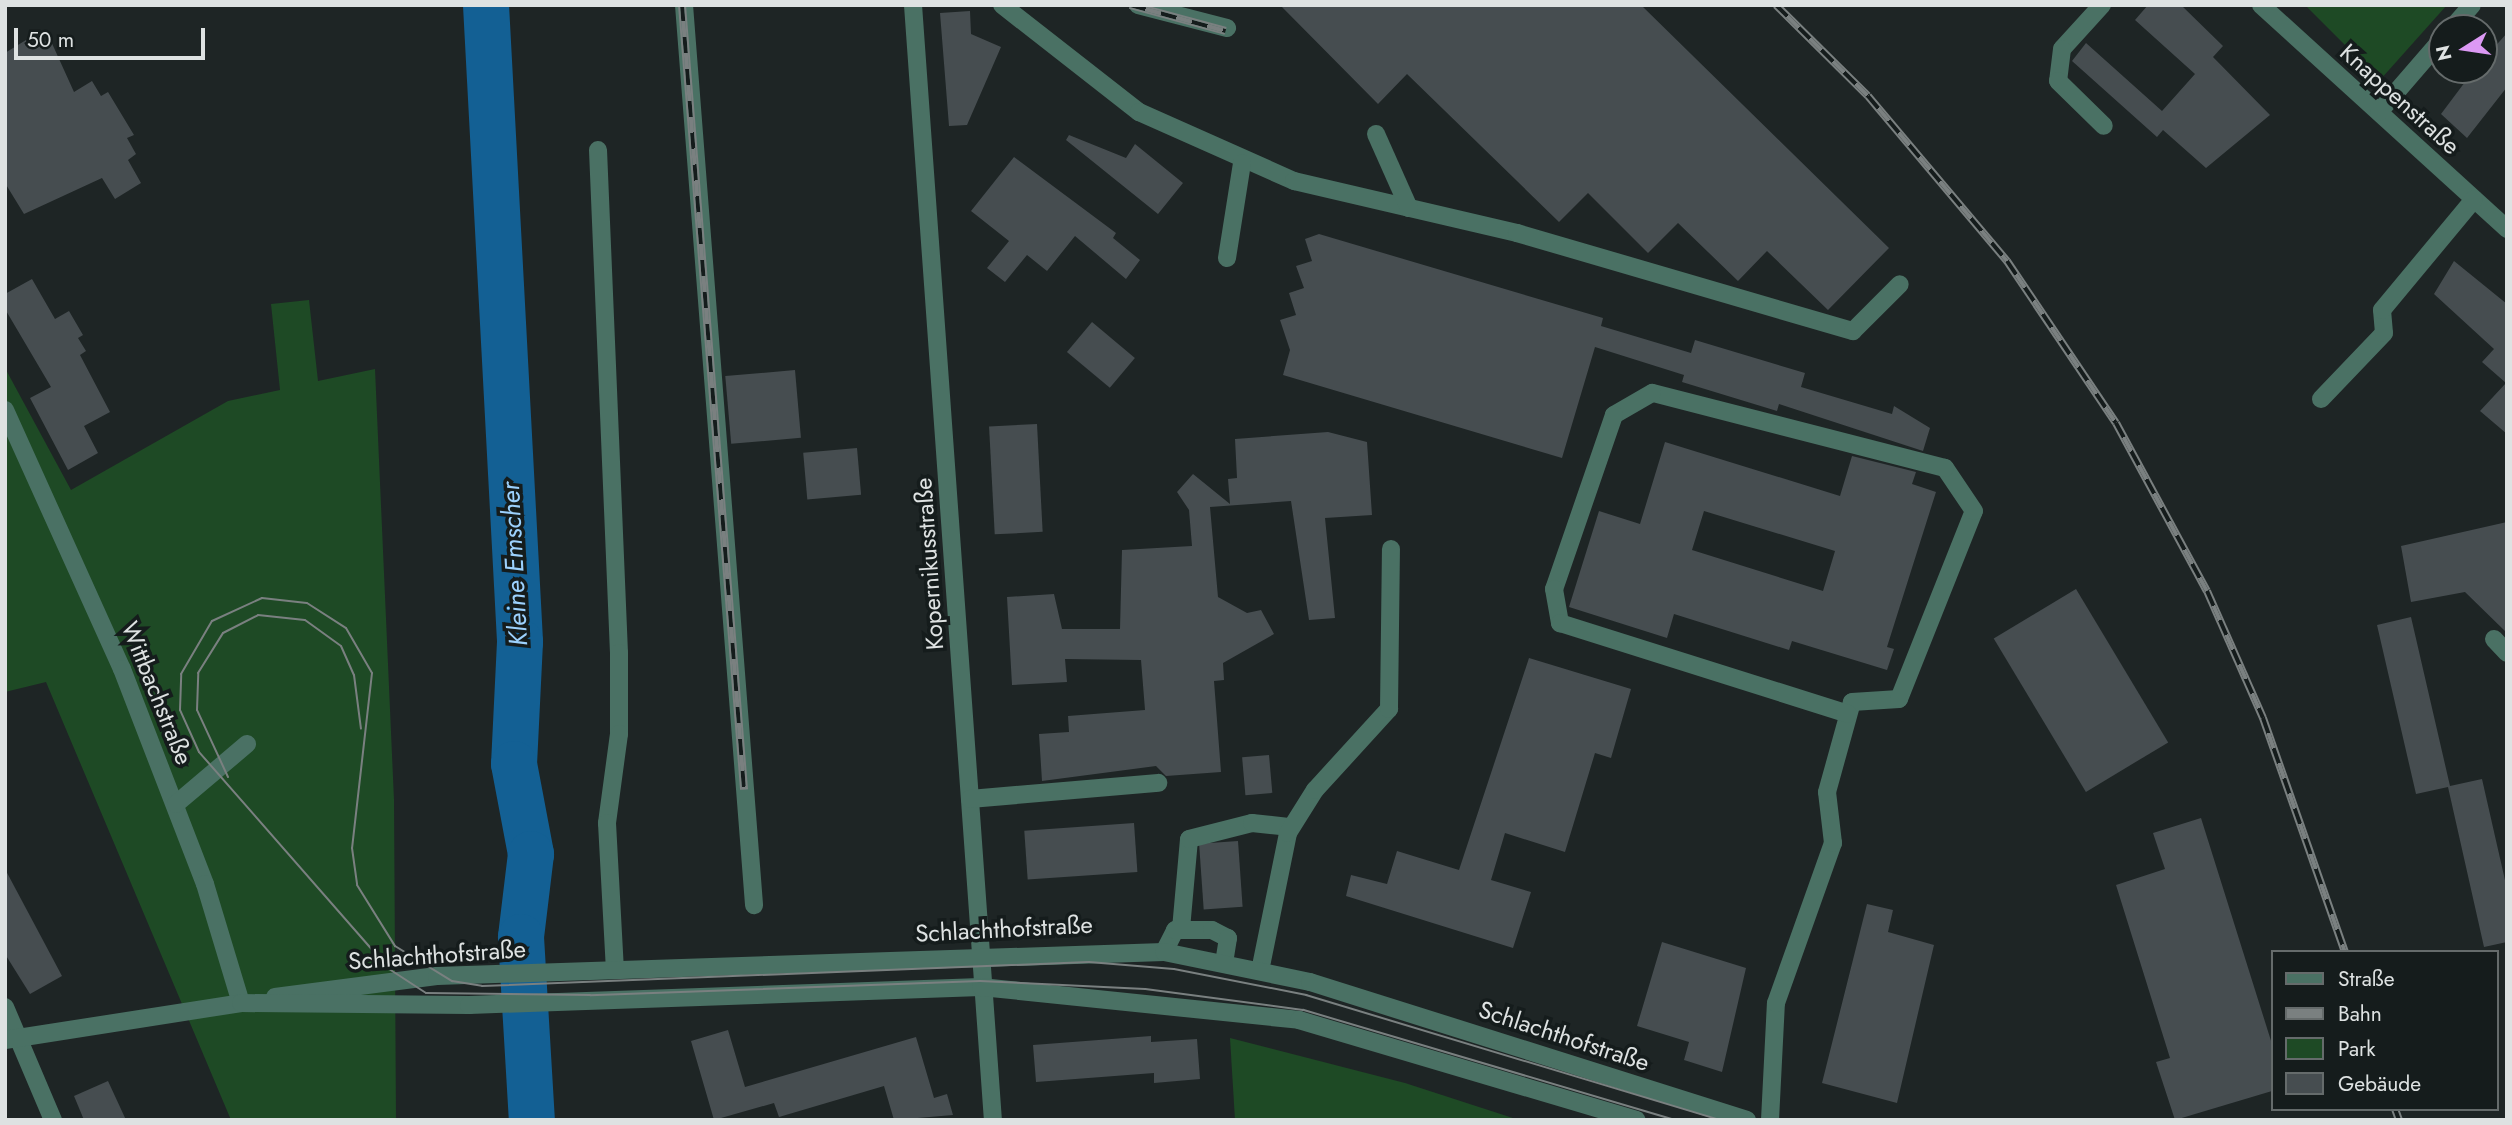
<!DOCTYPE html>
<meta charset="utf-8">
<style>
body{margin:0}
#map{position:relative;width:2512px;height:1125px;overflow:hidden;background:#1e2525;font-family:Jost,sans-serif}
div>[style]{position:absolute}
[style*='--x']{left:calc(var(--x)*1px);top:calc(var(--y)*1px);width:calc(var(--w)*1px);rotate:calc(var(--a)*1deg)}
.green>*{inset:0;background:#1e4a25}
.river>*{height:46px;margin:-23px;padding:0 23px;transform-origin:23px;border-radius:23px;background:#136094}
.building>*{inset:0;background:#464d50;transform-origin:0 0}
.minor>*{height:18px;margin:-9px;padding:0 9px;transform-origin:9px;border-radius:9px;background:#4a7164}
.tram>*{height:2px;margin:-1px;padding:0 1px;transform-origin:1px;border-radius:1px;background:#7a8080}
.rail>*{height:8px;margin-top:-4px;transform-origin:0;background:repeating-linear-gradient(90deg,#151c1c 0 16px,#7a8080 0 32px);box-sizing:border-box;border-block:2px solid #7a8080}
span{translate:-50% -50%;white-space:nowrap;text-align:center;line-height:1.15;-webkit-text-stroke:7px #151c1c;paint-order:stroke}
.street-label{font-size:24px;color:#dee2e2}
.water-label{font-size:26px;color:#9cd1fd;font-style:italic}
.frame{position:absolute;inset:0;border:7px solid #dee2e2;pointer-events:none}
.legend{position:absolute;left:2271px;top:950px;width:228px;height:161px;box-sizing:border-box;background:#151c1c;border:2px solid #656b6b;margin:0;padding:9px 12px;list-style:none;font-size:21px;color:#dee2e2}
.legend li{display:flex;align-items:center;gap:14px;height:35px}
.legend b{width:35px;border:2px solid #656b6b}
.north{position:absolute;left:2428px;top:14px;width:70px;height:70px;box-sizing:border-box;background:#151c1c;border:2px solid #656b6b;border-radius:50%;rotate:258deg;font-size:19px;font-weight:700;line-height:28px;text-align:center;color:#dee2e2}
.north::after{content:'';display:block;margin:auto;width:24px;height:32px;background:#dc99f4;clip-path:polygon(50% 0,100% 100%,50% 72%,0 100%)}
.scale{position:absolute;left:14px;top:28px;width:191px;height:32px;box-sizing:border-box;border:4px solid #dee2e2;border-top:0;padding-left:9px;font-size:21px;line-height:24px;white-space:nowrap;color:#dee2e2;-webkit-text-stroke:5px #151c1c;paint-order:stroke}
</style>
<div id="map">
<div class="green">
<i style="clip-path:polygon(2305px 5px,2447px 5px,2380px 80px)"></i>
<i style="clip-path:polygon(309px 300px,318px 381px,375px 369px,394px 800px,396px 1120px,231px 1120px,46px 682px,5px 692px,5px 368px,71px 490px,228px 401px,280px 390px,271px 304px)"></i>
<i style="clip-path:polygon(1230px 1038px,1405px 1083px,1519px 1120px,1235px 1120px)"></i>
</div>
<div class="river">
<i style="--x:486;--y:5;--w:638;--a:86.94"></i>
<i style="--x:520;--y:642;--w:122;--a:92.8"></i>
<i style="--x:514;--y:764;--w:92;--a:79.3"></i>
<i style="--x:531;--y:854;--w:84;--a:96.9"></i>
<i style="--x:521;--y:937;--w:183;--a:86.6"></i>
</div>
<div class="building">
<i style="clip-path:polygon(1280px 5px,1641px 5px,1889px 248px,1828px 310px,1767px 251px,1738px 281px,1678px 223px,1648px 253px,1588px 193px,1559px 222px,1407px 74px,1378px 104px)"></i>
<i style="clip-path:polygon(2148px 5px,2181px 5px,2223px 46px,2213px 57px,2270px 115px,2206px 168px,2163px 130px,2157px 137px,2072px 61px,2086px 43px,2162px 111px,2195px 74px,2135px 20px)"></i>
<i style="clip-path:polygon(970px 11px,971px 34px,1001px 47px,967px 125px,949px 126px,940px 13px)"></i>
<i style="clip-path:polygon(2507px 33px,2507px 87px,2467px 138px,2441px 114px,2474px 70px,2484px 70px,2484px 59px)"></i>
<i style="clip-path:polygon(50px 39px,74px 92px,92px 81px,101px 96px,108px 92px,134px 135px,127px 138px,136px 154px,128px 160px,141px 183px,115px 199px,102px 178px,24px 214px,5px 183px,5px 53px,26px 40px,33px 49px)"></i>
<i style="clip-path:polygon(1069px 135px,1126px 158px,1135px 144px,1183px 183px,1158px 214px,1066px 140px)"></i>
<i style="clip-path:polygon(1014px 157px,1116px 233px,1113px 238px,1140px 260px,1126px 279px,1075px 236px,1047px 271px,1027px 255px,1005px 282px,987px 268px,1009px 241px,971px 211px)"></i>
<i style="clip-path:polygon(1319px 234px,1603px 318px,1601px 326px,1691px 353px,1695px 340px,1805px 373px,1801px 387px,1892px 414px,1894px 406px,1930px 428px,1923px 451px,1779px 404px,1777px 411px,1682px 382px,1684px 375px,1595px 347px,1562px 458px,1283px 375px,1290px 350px,1280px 320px,1296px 315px,1289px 293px,1304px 288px,1296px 266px,1312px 261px,1305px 239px)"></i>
<i style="clip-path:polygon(2454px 261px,2507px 304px,2507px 434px,2480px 411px,2506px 383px,2482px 362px,2494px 349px,2434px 294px)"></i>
<i style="clip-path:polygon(32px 279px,55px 319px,69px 311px,83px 335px,78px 338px,86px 351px,80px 355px,110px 412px,84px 426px,98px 453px,68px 470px,30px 398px,51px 387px,5px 309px,5px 294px)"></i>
<i style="left:1092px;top:322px;width:56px;height:39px;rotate:40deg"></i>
<i style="left:795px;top:370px;width:68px;height:70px;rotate:85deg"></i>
<i style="left:1037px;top:424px;width:108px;height:48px;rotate:87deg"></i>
<i style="clip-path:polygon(1328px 432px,1367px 442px,1372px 515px,1325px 518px,1335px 618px,1309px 620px,1291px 501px,1210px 507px,1218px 597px,1247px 613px,1261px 610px,1274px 634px,1223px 663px,1224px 680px,1214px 681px,1221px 772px,1166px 776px,1156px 766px,1042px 781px,1039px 734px,1069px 732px,1068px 716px,1145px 710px,1141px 660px,1065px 659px,1067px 682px,1012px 685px,1007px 597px,1054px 594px,1062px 629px,1120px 629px,1122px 550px,1192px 546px,1189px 510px,1177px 492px,1193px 474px,1230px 504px,1228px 479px,1237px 478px,1235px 439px)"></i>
<i style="clip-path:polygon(evenodd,1665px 442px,1840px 496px,1852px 456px,1916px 472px,1912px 484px,1936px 492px,1887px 647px,1894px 649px,1887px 670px,1792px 641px,1789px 650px,1674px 614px,1667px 638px,1569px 607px,1599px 511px,1640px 524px,1665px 442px,1704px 511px,1835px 551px,1823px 591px,1692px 550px,1704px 511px)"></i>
<i style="left:857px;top:448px;width:47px;height:54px;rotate:85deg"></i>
<i style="clip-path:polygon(2507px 522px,2507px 633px,2465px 592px,2411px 602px,2401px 546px)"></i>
<i style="left:2076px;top:589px;width:179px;height:96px;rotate:59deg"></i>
<i style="clip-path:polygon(2411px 617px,2450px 786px,2482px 779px,2507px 889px,2507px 942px,2484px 947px,2448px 787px,2416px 794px,2377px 625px)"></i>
<i style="clip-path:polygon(1529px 658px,1631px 689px,1611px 758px,1595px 753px,1565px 852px,1505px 833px,1491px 880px,1531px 892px,1513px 948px,1346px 896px,1351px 875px,1387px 884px,1397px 851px,1459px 870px)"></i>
<i style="left:1269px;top:755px;width:38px;height:27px;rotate:85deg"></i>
<i style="clip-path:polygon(2201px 818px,2272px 1044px,2272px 1091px,2175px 1120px,2156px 1062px,2170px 1058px,2116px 885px,2165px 869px,2153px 833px)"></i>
<i style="left:1134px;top:823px;width:49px;height:110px;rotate:86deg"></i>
<i style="left:1238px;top:841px;width:66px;height:39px;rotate:86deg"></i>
<i style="clip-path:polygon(5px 869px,62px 976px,30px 994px,5px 954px)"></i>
<i style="clip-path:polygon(1867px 904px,1893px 910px,1888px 932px,1934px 945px,1897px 1103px,1822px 1083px)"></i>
<i style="clip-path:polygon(1662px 942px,1746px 968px,1722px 1072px,1684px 1060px,1689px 1042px,1637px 1026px)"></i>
<i style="clip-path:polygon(728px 1030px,745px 1087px,916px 1037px,934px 1098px,947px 1094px,953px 1115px,894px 1120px,884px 1086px,779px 1117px,774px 1103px,714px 1120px,691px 1041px)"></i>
<i style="clip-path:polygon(1151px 1036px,1151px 1042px,1197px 1039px,1200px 1079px,1154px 1083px,1154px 1073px,1036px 1082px,1033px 1045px)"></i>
<i style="clip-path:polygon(108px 1081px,126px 1120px,84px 1120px,74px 1096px)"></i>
</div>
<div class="minor">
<i style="--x:684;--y:5;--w:903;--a:85.55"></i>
<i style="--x:913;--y:5;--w:1118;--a:85.9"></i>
<i style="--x:1002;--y:5;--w:174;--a:38"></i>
<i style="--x:1139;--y:112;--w:170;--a:24"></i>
<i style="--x:1294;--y:181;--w:229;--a:13.1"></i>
<i style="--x:1517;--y:233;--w:350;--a:16.3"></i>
<i style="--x:1853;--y:331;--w:66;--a:-45"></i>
<i style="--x:1138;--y:5;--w:92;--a:14.5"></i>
<i style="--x:2102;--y:5;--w:59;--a:132.3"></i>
<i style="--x:2062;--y:49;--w:32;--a:97"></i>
<i style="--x:2058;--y:81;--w:64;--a:44.4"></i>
<i style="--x:2261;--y:5;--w:333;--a:42.3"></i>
<i style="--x:2452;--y:28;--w:30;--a:-49"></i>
<i style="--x:2379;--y:112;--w:96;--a:-49.2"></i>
<i style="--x:1376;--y:134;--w:81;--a:66"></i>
<i style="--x:598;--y:150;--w:503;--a:87.61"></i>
<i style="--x:619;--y:653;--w:81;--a:90"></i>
<i style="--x:619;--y:734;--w:90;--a:97.7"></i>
<i style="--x:607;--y:823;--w:147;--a:86.9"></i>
<i style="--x:1227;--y:258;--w:96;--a:-81"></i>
<i style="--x:2321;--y:399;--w:91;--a:-46.3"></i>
<i style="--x:2384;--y:333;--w:23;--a:-95"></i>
<i style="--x:2382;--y:310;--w:144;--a:-50.3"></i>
<i style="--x:5;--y:410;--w:284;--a:65.7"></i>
<i style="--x:122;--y:669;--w:230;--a:68.9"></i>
<i style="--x:205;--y:884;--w:124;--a:73.2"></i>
<i style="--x:2494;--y:639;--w:19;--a:47"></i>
<i style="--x:970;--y:799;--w:189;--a:-4.9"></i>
<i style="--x:176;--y:804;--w:93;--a:-40.2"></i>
<i style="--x:1181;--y:929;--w:90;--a:-84.9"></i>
<i style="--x:1189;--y:839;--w:65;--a:-14.3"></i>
<i style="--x:1252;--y:823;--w:39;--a:6"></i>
<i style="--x:1164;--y:952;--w:25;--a:-63"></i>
<i style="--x:1175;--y:930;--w:37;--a:0"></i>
<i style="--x:1212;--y:930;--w:18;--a:27"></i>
<i style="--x:1228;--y:938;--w:25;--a:99"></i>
<i style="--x:1260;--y:971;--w:141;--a:-78.5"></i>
<i style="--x:1288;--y:833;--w:51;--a:-57.9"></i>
<i style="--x:1315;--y:790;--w:110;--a:-47.6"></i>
<i style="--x:1389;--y:709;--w:160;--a:-89.3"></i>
<i style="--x:275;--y:997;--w:163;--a:-7.4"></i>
<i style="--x:437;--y:976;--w:727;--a:-1.89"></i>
<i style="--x:1164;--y:952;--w:149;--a:11.6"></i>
<i style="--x:1310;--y:982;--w:458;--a:17.5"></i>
<i style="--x:5;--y:1007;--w:123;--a:67"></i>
<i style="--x:5;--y:1040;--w:239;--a:-8.9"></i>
<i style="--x:241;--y:1003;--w:228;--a:0.5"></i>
<i style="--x:469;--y:1005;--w:512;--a:-2.01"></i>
<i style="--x:981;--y:987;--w:320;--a:5.9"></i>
<i style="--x:1299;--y:1020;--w:352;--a:16.5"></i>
<i style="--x:1770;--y:1120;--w:117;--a:-87.1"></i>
<i style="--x:1776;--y:1003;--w:170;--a:-70.4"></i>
<i style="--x:1833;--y:843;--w:51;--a:-96.7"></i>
<i style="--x:1827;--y:792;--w:93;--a:-74.5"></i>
<i style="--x:1852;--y:702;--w:47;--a:-3.7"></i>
<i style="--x:1899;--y:699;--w:202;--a:-68.3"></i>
<i style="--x:1974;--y:511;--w:52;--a:-124"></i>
<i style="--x:1945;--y:468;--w:302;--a:-165.6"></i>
<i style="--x:1652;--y:393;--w:44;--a:149.9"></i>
<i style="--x:1614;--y:415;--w:184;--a:109"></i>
<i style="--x:1554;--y:589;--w:35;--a:80"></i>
<i style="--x:1560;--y:623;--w:302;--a:17.5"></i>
</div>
<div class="tram">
<i style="--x:228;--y:777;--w:74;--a:-114.8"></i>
<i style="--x:197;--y:710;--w:37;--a:-88"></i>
<i style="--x:198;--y:673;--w:47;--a:-58"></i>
<i style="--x:223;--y:633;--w:39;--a:-27"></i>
<i style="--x:258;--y:615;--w:47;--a:6.1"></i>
<i style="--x:305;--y:620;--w:44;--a:35.8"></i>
<i style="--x:341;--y:646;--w:32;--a:66"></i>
<i style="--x:354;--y:675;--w:54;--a:82.6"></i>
<i style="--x:1675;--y:1120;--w:388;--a:-163.5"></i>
<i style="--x:1303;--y:1010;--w:159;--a:-172.4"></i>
<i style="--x:1145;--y:989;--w:165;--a:-177.2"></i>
<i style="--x:980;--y:981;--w:390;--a:177.9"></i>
<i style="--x:590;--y:995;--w:164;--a:-179.3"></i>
<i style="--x:426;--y:993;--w:44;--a:-147"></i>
<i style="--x:389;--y:969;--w:288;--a:-131.2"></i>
<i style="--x:199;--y:752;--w:46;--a:-114.3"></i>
<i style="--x:180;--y:710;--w:36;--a:-88"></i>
<i style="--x:181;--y:674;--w:61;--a:-59.7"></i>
<i style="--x:212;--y:621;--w:55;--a:-24.7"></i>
<i style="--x:262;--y:598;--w:45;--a:6.3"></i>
<i style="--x:307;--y:603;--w:46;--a:32.7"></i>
<i style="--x:346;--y:628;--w:52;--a:60"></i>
<i style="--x:372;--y:673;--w:176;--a:96.5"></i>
<i style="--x:352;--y:848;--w:37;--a:82"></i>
<i style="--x:357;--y:885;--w:72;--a:58.1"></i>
<i style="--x:395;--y:946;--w:67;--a:31.6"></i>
<i style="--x:452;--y:981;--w:30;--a:9"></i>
<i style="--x:482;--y:986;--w:607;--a:-2.26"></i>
<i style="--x:1089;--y:962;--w:85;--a:4.7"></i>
<i style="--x:1174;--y:969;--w:135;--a:11.1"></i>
<i style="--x:1306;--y:995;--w:432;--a:16.8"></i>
</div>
<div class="rail">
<i style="--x:682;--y:5;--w:787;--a:85.48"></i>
<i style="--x:1130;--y:5;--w:99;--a:15.2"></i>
<i style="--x:1776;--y:5;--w:129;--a:44.7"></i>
<i style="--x:1868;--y:96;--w:216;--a:49.9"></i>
<i style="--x:2007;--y:261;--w:195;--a:56.1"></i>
<i style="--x:2116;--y:423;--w:191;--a:61.6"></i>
<i style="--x:2207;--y:591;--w:139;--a:66.2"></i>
<i style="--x:2263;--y:718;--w:248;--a:70.7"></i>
<i style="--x:2395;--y:1109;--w:12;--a:70"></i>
</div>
<div class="street-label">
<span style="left:2400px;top:99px;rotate:42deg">Knappenstraße</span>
<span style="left:929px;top:564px;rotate:-94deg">Kopernikusstraße</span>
<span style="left:157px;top:693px;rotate:68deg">Wittbachstraße</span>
<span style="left:1004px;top:929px;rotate:-3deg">Schlachthofstraße</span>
<span style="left:437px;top:955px;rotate:-4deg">Schlachthofstraße</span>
<span style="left:1564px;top:1036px;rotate:18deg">Schlachthofstraße</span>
</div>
<div class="water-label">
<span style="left:515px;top:564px;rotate:-93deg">Kleine Emscher</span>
</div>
<div class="frame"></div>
<ul class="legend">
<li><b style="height:9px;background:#4a7164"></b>Straße</li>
<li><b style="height:9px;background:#7a8080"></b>Bahn</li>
<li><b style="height:19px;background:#1e4a25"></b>Park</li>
<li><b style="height:19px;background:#464d50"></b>Gebäude</li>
</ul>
<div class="north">N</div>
<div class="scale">50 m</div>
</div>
